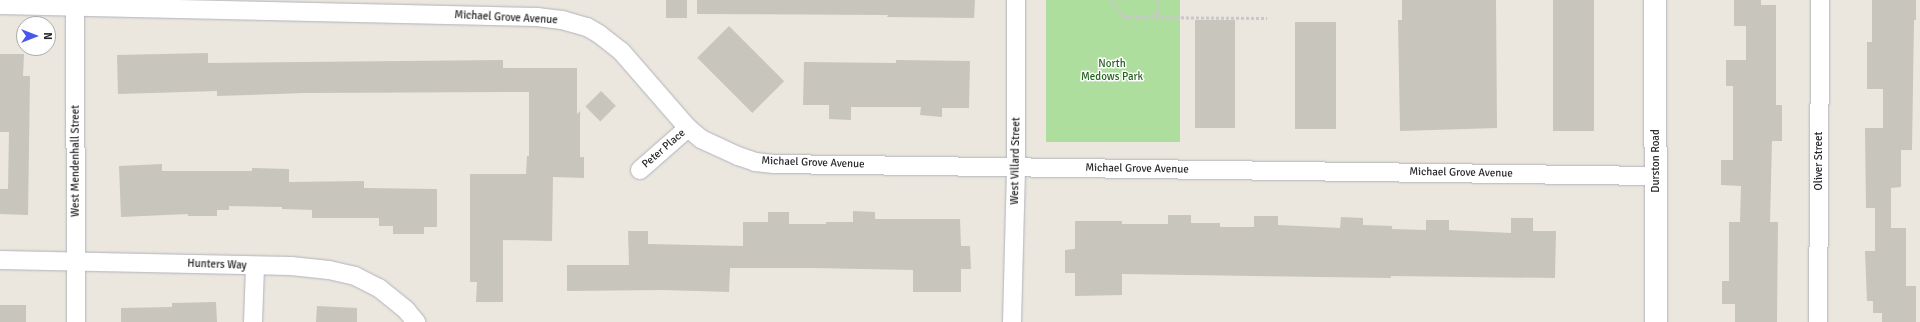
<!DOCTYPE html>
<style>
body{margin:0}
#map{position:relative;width:1920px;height:322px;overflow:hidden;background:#ebe7de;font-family:Signika,sans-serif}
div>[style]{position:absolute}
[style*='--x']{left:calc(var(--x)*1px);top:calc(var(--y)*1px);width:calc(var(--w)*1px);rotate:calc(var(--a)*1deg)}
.green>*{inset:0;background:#adde9e;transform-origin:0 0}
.building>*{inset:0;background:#c7c5bc;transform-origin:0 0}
.path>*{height:2.5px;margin-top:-1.25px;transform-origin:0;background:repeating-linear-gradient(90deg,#c8c8c8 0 3px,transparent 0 5px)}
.roads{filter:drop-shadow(0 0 1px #b1b2bd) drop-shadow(0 0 1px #b1b2bd)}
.street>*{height:18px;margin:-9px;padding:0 9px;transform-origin:9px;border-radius:9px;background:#fff}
.secondary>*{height:22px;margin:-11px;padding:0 11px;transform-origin:11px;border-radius:11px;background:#fff}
span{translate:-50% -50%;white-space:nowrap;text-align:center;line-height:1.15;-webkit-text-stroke:3px #fff;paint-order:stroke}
.street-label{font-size:11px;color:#2a2a2a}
.park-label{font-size:11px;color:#26621f}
.north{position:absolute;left:16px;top:16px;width:40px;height:40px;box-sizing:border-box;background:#fff;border:1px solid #aaa;border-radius:50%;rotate:90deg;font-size:11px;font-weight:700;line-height:16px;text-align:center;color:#2a2a2a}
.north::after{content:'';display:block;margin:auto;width:14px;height:18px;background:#4957ed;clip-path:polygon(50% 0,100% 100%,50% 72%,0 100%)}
</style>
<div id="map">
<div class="green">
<i style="left:1046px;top:0;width:134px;height:142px"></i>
</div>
<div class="building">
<i style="left:666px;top:0;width:21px;height:18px"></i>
<i style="clip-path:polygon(697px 0,975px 0,974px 18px,887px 17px,888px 15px,697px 14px)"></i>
<i style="clip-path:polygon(1402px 0,1496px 0,1497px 128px,1400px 131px,1398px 20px,1402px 20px)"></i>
<i style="left:1553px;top:0;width:41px;height:131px"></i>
<i style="clip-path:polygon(1734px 0,1761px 0,1761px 5px,1776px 5px,1776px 105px,1782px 105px,1782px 141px,1772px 141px,1770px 222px,1778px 222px,1777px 322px,1735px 322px,1735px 304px,1722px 304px,1722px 281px,1729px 281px,1729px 222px,1740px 222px,1741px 186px,1721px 185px,1721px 160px,1733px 160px,1733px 86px,1726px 86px,1726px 60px,1746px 60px,1746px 26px,1734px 26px)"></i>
<i style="clip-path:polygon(1872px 0,1916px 0,1916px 20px,1914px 20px,1912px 150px,1901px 150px,1901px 187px,1891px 188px,1891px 228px,1906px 228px,1906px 286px,1916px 286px,1916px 322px,1882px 322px,1882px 313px,1873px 313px,1873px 301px,1867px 301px,1865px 251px,1875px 251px,1875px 208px,1866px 208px,1865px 128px,1883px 128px,1883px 89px,1867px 89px,1867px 42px,1872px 42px)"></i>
<i style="left:1195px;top:20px;width:40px;height:108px"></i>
<i style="left:1295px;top:22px;width:41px;height:107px"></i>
<i style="left:729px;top:26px;width:78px;height:45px;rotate:45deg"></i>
<i style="clip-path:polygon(208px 53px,208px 63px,503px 60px,503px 68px,577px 68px,577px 114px,580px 111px,580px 157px,584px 157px,584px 178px,553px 177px,552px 241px,503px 240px,503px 302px,476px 302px,477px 282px,470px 282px,470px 174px,526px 174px,527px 156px,529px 156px,529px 92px,304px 93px,217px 96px,217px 91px,118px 94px,117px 55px)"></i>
<i style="clip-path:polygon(0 54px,24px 54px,23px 76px,30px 76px,28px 215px,0 214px,0 189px,8px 189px,9px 132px,0 132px)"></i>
<i style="clip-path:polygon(896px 60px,970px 61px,969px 108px,942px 108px,942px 117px,920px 115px,921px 107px,851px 107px,851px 120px,829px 119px,829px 105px,803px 105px,804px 62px,896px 63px)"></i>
<i style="left:601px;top:91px;width:21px;height:22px;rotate:45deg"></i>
<i style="clip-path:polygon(162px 164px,162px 171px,252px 171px,252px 168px,289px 169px,289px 182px,364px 181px,364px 188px,437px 189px,437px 227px,424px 227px,424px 234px,393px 234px,393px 226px,379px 226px,379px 218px,312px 218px,312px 210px,282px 209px,282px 207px,229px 206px,229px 210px,217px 210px,217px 216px,188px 216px,188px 214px,121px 217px,119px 166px)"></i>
<i style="clip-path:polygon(853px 211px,875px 212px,875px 219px,960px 219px,961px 246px,970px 246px,971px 269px,961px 269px,961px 292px,913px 292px,913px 270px,813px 268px,730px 268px,729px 292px,663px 290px,567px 291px,567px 265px,629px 265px,628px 231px,648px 231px,648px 244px,743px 246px,743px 222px,768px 222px,768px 212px,789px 212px,789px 224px,826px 224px,826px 222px,853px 222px)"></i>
<i style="clip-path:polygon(1168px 215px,1191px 215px,1191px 223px,1220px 223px,1220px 227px,1254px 227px,1254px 216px,1278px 216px,1278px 225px,1340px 228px,1341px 217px,1363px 218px,1363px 225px,1392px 226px,1392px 229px,1426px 230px,1426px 220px,1449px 220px,1449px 230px,1511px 233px,1511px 218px,1533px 218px,1533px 231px,1556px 231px,1555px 278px,1391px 276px,1391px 278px,1122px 274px,1122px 295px,1075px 296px,1075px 273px,1065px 273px,1065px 250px,1075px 249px,1075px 221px,1122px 221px,1122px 224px,1168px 224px)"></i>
<i style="clip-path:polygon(216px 302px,217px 322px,121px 322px,121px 308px,172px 307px,172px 303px)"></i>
<i style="left:0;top:305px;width:26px;height:17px"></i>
<i style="clip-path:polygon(317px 306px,357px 308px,357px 322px,316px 322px)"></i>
</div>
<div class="path">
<i style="--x:1111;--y:0;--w:14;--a:56"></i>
<i style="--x:1119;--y:12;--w:9;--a:36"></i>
<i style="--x:1126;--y:17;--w:141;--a:0.4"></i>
<i style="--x:1151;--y:16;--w:8;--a:-23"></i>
<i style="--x:1158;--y:13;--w:13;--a:-90"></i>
</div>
<div class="roads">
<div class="street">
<i style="--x:75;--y:0;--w:322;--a:89.8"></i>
<i style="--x:0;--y:5;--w:537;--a:1.28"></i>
<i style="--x:537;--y:17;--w:25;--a:7"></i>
<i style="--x:562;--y:20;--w:26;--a:16"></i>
<i style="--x:587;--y:27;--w:14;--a:30"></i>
<i style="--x:599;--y:34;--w:28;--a:38"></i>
<i style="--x:621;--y:51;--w:102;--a:49"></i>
<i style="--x:688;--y:128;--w:17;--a:40"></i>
<i style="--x:701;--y:139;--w:41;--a:24.7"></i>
<i style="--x:738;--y:156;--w:18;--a:19"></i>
<i style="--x:755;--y:162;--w:19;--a:6"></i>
<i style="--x:774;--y:164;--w:882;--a:0.78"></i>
<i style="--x:640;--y:170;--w:64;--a:-41.2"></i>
<i style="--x:0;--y:260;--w:291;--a:1.2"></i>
<i style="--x:291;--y:266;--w:38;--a:6"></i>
<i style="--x:329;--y:270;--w:27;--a:13"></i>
<i style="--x:355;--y:276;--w:27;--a:27"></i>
<i style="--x:379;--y:288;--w:35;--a:39"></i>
<i style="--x:406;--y:310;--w:16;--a:50"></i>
<i style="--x:253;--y:322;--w:55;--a:-87.9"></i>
<i style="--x:1012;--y:322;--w:155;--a:-88.5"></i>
<i style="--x:1016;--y:167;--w:167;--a:-90"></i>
<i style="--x:1818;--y:322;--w:322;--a:-89.6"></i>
</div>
<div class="secondary">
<i style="--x:1655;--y:0;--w:322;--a:89.8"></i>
</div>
</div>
<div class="street-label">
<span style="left:506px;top:18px;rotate:3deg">Michael Grove Avenue</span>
<span style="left:664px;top:149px;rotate:-41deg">Peter Place</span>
<span style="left:76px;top:161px;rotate:-90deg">West Mendenhall Street</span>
<span style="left:1016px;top:161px;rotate:-89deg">West Villard Street</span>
<span style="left:1656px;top:161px;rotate:-90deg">Durston Road</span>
<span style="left:1819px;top:161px;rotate:-90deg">Oliver Street</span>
<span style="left:813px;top:163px;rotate:2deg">Michael Grove Avenue</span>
<span style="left:1137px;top:169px;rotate:1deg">Michael Grove Avenue</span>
<span style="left:1461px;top:173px;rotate:1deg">Michael Grove Avenue</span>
<span style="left:217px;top:265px;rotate:2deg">Hunters Way</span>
</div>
<div class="park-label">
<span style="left:1112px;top:71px">North<br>Medows Park</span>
</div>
<div class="north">N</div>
</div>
